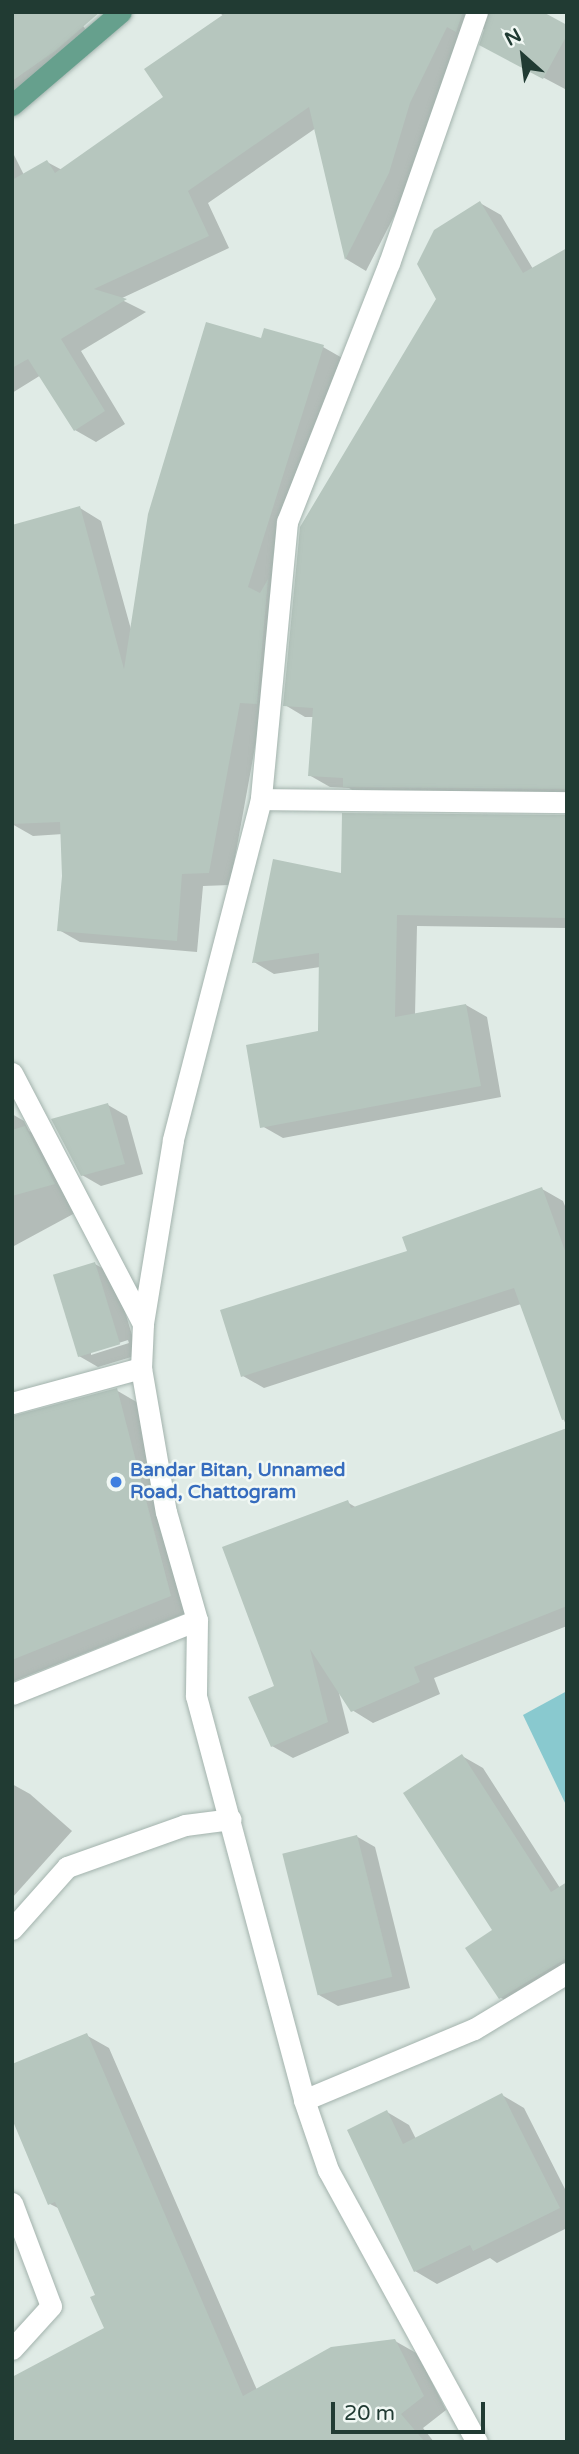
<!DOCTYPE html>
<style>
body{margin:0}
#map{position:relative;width:579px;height:2454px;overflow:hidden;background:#e0ebe6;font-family:"Varela Round",sans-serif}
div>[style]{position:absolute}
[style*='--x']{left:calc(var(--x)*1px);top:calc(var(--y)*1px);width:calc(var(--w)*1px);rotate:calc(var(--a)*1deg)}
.water>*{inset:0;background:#89c9cf}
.shadow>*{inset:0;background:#0003}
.building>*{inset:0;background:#b6c6be;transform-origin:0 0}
.roads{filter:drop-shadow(0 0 2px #a3b3ad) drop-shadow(0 0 2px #a3b3ad)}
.minor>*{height:21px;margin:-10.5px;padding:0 10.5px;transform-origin:10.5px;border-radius:10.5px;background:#fff}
.major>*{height:21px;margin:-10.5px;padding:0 10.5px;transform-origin:10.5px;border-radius:10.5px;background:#66a08d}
.dots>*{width:19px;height:19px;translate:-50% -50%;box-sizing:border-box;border:4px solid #f1f8f4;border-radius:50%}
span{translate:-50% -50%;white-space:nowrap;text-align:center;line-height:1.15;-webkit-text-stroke:5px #f1f8f4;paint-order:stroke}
.shop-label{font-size:19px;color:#366cbe;font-weight:700}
.left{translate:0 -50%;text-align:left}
.frame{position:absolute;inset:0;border:14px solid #213b33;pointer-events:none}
.north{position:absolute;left:488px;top:21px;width:70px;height:70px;-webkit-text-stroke:5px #f1f8f4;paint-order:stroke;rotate:332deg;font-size:19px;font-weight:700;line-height:28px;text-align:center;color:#213b33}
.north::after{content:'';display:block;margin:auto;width:24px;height:32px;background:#213b33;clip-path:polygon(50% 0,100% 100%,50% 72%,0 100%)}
.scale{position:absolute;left:331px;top:2402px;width:154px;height:32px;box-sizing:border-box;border:4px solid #213b33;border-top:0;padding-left:9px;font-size:21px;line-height:24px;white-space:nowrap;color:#213b33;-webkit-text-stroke:5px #f1f8f4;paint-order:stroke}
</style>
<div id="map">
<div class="water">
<i style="clip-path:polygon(567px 1691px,567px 1807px,523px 1715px)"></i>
</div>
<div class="shadow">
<i style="clip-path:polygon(12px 12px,73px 12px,97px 45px,12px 107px)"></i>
<i style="clip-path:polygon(218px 12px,539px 12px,567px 27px,567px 86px,565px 89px,503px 56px,486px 30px,483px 29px,477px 43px,469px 38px,410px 185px,366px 271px,346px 259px,316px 128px,208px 203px,229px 248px,120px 299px,146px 312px,81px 351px,125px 424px,96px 442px,75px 430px,41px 375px,12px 393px,12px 151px,24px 175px,47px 162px,62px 170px,166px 97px,224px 16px)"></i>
<i style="clip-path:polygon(480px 203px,501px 215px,533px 269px,567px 250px,567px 800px,365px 798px,349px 788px,330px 787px,309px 775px,314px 717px,305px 717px,285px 705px,438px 299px)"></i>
<i style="clip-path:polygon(262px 340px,323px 347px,344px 359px,274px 584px,261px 714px,230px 885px,203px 886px,197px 952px,80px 942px,59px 930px,64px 876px,63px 834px,33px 836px,12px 824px,80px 508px,101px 521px,132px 633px)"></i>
<i style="clip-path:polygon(567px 817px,567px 928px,417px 926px,415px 1015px,466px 1005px,487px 1017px,501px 1097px,283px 1138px,262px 1126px,320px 1033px,320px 967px,274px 974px,254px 962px,343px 875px)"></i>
<i style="clip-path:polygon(108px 1105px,127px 1116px,143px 1174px,101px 1186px,82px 1175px)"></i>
<i style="clip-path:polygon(12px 1114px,24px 1121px,29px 1131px,46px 1141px,75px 1213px,14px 1246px)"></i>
<i style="clip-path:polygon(542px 1189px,563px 1201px,567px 1211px,567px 1428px,521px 1304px,264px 1388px,243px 1376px,409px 1252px)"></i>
<i style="clip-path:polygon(evenodd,95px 1264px,114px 1275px,138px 1355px,98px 1367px,79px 1356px,95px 1264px,128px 1340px,129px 1343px,91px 1355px,91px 1352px,128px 1340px)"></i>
<i style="clip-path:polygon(116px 1390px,140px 1404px,194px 1610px,12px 1682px,12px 1417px)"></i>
<i style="clip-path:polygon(567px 1430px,567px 1626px,434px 1678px,440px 1694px,373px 1723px,352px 1710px,338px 1689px,349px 1733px,293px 1758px,272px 1746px,276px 1687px,347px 1502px,357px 1508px)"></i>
<i style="clip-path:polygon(462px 1756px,483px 1768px,560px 1888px,567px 1884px,567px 1982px,521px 2010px,500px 1997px,495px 1931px)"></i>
<i style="clip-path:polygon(12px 1784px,30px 1794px,72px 1831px,12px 1898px)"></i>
<i style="clip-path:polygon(356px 1836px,375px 1847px,410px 1988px,338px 2006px,319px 1995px)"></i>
<i style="clip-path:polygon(86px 2035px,109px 2048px,257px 2390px,395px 2341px,418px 2354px,446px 2410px,423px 2428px,434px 2442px,12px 2442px,106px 2329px,97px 2296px,60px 2209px,50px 2204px)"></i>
<i style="clip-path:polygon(502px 2095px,524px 2108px,567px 2193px,567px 2228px,497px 2263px,490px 2258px,437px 2284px,415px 2271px,387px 2112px,409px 2125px,416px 2139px)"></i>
</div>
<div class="building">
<i style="clip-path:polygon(12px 12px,100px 12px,55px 51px,12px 81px)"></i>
<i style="clip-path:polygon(227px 12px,463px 12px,456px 32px,447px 27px,410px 103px,389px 173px,345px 260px,309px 107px,188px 191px,209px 236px,94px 289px,127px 299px,61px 339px,105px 411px,74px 431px,28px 359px,12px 368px,12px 180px,47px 160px,55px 173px,163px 97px,144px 69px)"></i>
<i style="clip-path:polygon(490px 12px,543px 12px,567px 25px,567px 35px,543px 79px,479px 45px)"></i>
<i style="clip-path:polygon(480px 201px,523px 273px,567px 248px,567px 789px,343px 787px,343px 778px,308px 776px,313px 708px,283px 706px,300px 527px,436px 299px,417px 264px,434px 230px)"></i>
<i style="clip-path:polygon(206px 322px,261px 338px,264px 328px,324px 345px,248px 587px,260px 593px,268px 579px,257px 704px,240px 703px,209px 873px,182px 874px,177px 941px,57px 931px,62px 876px,60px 822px,12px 824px,12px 525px,80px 506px,124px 669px,148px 514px)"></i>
<i style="clip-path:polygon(342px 813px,567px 815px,567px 918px,397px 915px,395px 1017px,466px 1004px,481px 1086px,260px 1128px,246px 1045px,318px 1031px,319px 953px,252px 963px,273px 859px,341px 873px)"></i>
<i style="clip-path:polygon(108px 1103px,125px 1164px,81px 1176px,51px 1119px)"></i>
<i style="clip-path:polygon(25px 1126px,55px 1184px,12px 1196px,12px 1130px)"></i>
<i style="clip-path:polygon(542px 1187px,567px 1256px,567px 1419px,562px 1420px,514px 1288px,241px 1377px,220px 1310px,407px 1251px,402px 1237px)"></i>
<i style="left:95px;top:1262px;width:86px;height:44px;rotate:73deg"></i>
<i style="clip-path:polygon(117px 1388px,171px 1596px,12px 1660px,12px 1416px)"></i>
<i style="clip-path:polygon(567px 1428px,567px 1606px,414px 1667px,420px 1682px,351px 1712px,310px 1649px,328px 1722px,271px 1747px,248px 1697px,274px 1686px,222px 1547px,348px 1500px,351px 1508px)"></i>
<i style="clip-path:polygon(462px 1754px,551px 1892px,567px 1882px,567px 1958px,499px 1999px,465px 1948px,492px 1930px,403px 1793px)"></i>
<i style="left:357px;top:1835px;width:146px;height:77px;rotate:76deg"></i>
<i style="clip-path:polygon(87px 2033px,243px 2396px,331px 2347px,395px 2339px,424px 2396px,401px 2414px,425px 2442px,12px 2442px,12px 2377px,104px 2328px,90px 2297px,95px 2295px,55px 2202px,48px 2205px,12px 2119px,12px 2064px)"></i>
<i style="clip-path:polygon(502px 2093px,560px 2208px,473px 2251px,470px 2245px,414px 2272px,347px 2130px,387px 2110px,403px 2144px)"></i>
</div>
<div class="roads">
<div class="minor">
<i style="--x:477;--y:12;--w:266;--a:109.3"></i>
<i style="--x:389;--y:263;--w:278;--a:111.5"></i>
<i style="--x:287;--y:522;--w:278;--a:95.4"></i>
<i style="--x:261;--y:799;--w:306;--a:0.6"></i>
<i style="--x:261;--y:799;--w:352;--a:104.5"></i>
<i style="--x:173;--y:1140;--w:186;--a:99.3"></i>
<i style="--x:143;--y:1324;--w:44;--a:92.6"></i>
<i style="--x:141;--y:1368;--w:146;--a:80.2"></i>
<i style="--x:166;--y:1512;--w:112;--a:74"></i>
<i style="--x:197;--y:1620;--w:76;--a:90.8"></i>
<i style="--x:196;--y:1696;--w:418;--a:75"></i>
<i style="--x:304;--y:2100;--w:74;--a:71.1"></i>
<i style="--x:328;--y:2170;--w:310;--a:61.3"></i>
<i style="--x:12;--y:1073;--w:283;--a:62.4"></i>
<i style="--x:12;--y:1403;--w:134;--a:-15.2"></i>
<i style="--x:12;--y:1694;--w:199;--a:-21.8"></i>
<i style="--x:12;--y:1929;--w:83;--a:-48.4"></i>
<i style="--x:67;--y:1867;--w:125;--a:-19.6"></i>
<i style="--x:185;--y:1825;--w:46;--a:-7.4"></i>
<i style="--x:304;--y:2100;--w:184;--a:-22.7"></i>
<i style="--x:474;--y:2029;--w:109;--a:-31.1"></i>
<i style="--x:12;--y:2203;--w:110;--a:69.3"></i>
<i style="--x:51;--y:2306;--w:58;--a:132.2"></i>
</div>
<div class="major">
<i style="--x:12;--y:105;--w:143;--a:-40.5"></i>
</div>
</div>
<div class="dots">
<i style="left:116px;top:1482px;background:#3f7fe0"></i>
</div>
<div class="shop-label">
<span class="left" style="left:130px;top:1482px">Bandar Bitan, Unnamed<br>Road, Chattogram</span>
</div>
<div class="frame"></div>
<div class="north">N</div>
<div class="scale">20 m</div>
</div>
